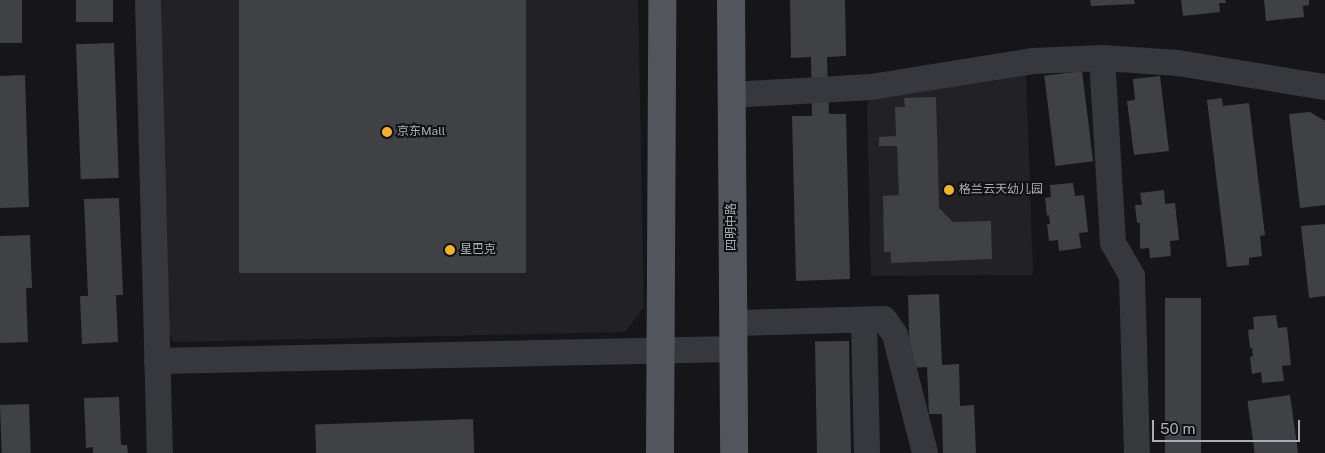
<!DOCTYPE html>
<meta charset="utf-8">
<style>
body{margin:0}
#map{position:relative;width:1325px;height:453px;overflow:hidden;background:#161618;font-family:"Public Sans","Noto Sans SC",sans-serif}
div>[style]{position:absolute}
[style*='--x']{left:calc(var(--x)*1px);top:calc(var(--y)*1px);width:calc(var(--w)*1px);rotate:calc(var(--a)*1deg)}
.built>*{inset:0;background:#222225}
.building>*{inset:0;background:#404145;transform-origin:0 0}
.minor>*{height:26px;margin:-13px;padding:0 13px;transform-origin:13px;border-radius:13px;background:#37383d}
.major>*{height:28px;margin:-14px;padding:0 14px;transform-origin:14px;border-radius:14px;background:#53555c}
.dots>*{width:14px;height:14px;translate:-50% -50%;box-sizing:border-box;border:2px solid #111113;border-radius:50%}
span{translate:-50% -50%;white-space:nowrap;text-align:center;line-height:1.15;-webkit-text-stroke:4px #111113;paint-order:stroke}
.poi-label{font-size:12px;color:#a8adb8}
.left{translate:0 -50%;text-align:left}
.street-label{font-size:12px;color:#a8adb8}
.scale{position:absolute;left:1152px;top:420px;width:148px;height:22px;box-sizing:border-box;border:2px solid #a8adb8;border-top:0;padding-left:6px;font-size:15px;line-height:18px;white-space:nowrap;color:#a8adb8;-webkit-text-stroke:4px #111113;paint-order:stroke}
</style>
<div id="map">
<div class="built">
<i style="clip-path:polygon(161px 0,638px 0,644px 307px,625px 332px,174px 342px,167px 331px)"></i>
<i style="clip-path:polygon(1026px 72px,1033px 275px,871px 276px,867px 105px,872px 94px)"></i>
</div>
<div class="building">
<i style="left:0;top:0;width:22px;height:43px"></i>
<i style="left:76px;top:0;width:37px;height:22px"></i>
<i style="left:239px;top:0;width:287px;height:273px"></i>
<i style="clip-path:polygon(790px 0,845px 0,846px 56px,827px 57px,829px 114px,846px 114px,850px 279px,796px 281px,792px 116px,812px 116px,811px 57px,791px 58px)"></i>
<i style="clip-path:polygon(1090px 0,1134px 0,1135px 4px,1091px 6px)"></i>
<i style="clip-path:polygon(1181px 0,1225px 0,1226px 3px,1219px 3px,1220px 12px,1183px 16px)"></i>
<i style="clip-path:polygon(1264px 0,1309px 0,1309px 5px,1303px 6px,1304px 17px,1266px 21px)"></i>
<i style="left:114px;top:43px;width:135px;height:38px;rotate:88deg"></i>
<i style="left:1082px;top:71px;width:91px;height:38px;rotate:83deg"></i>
<i style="clip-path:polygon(25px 75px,29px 207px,0 208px,0 76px)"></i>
<i style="clip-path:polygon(1160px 76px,1169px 151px,1134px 155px,1127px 101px,1135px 100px,1133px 79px)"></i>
<i style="clip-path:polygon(936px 97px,939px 208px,953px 222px,991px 221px,992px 259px,891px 263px,891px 252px,884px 252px,883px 196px,899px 195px,897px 146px,879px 146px,879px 137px,896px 136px,895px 107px,905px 107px,904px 98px)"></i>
<i style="clip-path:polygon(1222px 98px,1223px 106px,1249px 103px,1265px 235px,1260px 236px,1262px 256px,1249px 258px,1249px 265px,1227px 267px,1207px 100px)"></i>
<i style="clip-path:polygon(1310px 112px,1325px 121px,1325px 205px,1300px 208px,1289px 114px)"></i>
<i style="clip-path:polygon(1073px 183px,1075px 196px,1084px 195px,1088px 232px,1079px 233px,1081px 248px,1059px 251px,1058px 240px,1049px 241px,1047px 224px,1050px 224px,1049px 215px,1047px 216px,1045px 198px,1051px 197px,1050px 185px)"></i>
<i style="clip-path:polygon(1164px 190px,1165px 204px,1175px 203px,1179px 240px,1170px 241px,1171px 256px,1150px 258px,1149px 248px,1140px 249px,1140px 223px,1137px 223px,1135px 205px,1142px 205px,1140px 193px)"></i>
<i style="clip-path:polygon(119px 198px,123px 295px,116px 295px,118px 342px,82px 344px,80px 296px,88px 296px,84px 199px)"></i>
<i style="clip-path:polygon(1325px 224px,1325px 296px,1309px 298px,1301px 226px)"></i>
<i style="clip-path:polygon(30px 235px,32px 288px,26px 288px,28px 342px,0 343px,0 236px)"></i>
<i style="clip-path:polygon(939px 294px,942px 365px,959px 364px,960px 406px,974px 405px,976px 453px,943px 453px,942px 414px,929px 414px,927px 367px,910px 368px,908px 295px)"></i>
<i style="left:1165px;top:298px;width:36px;height:155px"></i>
<i style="clip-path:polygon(1276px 315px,1278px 328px,1287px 327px,1291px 365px,1282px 366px,1284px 381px,1262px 383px,1261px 372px,1252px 374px,1250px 357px,1253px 356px,1252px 348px,1250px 348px,1248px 330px,1254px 329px,1253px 317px)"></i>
<i style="left:849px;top:341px;width:112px;height:34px;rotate:89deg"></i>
<i style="left:1290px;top:395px;width:59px;height:43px;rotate:82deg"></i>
<i style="clip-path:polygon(119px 397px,121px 445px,127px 445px,128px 453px,93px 453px,93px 447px,86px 448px,84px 398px)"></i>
<i style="left:29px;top:404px;width:49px;height:29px;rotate:88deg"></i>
<i style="left:473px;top:419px;width:34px;height:158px;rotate:88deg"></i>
</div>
<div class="minor">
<i style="--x:148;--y:0;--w:453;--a:88.5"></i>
<i style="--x:1102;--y:58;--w:185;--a:86.6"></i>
<i style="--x:1113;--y:243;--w:38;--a:60"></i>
<i style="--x:1132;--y:276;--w:177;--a:88.4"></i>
<i style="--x:731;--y:95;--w:140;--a:-3.3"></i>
<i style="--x:871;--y:87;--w:164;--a:-9.1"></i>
<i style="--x:1033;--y:61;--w:69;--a:-2.5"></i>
<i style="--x:1102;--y:58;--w:76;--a:3.8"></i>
<i style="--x:1178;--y:63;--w:149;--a:9.3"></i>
<i style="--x:864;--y:320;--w:133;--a:88.7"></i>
<i style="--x:733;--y:323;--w:151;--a:-1.5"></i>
<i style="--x:884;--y:319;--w:19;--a:55"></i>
<i style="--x:895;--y:335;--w:122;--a:75.7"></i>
<i style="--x:157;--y:361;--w:576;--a:-1.19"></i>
</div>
<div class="major">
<i style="--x:731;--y:0;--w:453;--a:89.6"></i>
<i style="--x:660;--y:453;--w:453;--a:-89.7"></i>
</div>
<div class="dots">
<i style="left:387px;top:132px;background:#f2b134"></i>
<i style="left:949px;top:190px;background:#f2b134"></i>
<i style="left:450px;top:250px;background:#f2b134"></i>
</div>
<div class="poi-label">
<span class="left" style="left:397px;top:132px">京东Mall</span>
<span class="left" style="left:959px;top:190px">格兰云天幼儿园</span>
<span class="left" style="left:460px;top:250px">星巴克</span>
</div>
<div class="street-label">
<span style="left:732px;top:227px;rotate:-90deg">四明中路</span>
</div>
<div class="scale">50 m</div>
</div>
